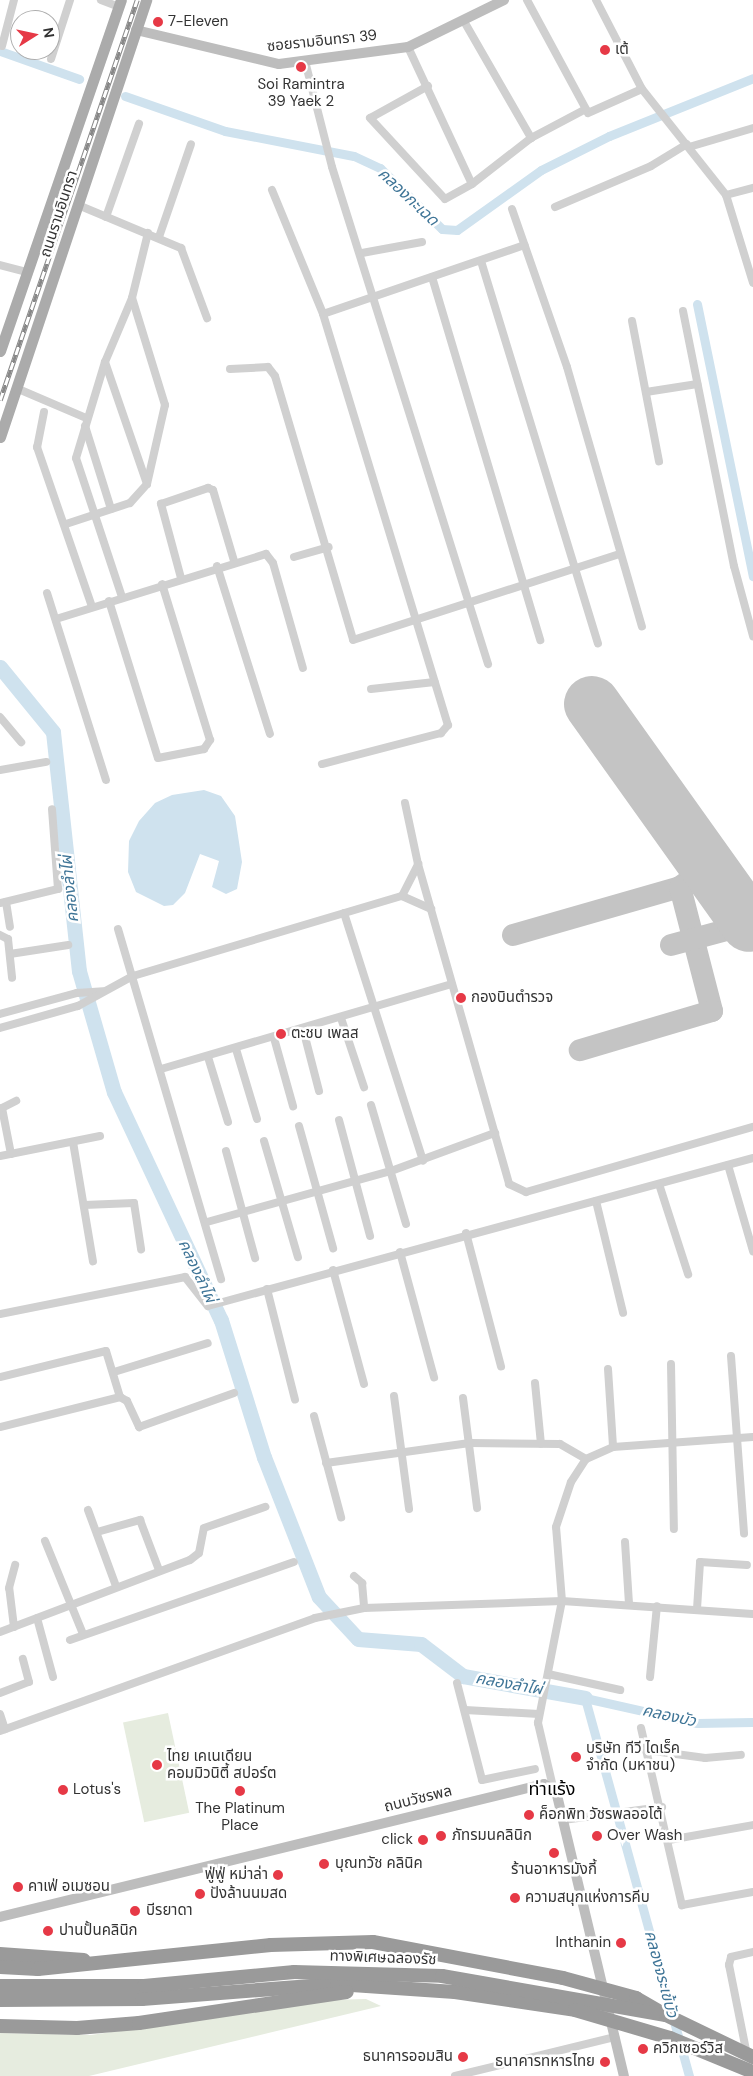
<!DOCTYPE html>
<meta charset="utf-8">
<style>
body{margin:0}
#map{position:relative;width:753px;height:2076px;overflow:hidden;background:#fff;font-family:"DM Sans","Noto Sans Thai",sans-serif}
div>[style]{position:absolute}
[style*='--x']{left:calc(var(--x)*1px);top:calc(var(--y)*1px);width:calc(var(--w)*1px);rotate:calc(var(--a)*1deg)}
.green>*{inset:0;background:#e6ecdf;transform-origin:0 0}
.water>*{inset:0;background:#cfe2ee}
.canal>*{height:9px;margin:-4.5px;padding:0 4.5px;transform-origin:4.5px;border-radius:4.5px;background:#cfe2ee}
.river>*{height:15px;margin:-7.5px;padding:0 7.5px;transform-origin:7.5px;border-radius:7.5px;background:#cfe2ee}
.taxiway>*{height:22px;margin:-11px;padding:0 11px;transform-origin:11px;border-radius:11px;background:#c4c4c4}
.runway>*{height:56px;margin:-28px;padding:0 28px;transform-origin:28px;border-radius:28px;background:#c4c4c4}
.street>*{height:8px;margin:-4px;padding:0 4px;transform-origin:4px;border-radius:4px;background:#d0d0d0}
.secondary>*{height:10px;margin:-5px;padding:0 5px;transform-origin:5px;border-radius:5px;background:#bdbdbd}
.primary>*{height:11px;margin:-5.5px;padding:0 5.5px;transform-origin:5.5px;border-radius:5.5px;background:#ababab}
.highway>*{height:14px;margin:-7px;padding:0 7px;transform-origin:7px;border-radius:7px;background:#9a9a9a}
.rail>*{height:4.5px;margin-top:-2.25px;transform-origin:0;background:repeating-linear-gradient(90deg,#fff 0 8px,#888 0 16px);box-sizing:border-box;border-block:1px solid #888}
.highway-bridge>*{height:14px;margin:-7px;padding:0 7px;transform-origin:7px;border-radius:7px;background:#9a9a9a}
.dots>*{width:14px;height:14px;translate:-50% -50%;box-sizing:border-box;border:2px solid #fff;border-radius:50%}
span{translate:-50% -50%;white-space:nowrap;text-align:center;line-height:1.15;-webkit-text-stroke:5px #fff;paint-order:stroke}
.poi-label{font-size:15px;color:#333}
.left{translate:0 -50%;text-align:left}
.right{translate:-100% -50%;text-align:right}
.street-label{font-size:15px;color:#333}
.water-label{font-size:16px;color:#3f7597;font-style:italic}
.quarter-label{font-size:18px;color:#000}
.north{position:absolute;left:10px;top:10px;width:50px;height:50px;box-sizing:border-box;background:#fff;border:1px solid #adadad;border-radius:50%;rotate:80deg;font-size:14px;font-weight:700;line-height:20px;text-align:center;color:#333}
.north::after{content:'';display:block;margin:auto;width:18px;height:22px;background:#e63946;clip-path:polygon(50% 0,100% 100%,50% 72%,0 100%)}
</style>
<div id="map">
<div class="green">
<i style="left:168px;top:1713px;width:102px;height:46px;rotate:78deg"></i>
<i style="clip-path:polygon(366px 1999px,381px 2006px,89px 2076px,0 2076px,0 2033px,91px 2035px,328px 2000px)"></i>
</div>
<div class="water">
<i style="clip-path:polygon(204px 790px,221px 796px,235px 816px,242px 862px,237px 889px,226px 894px,212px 887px,219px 861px,200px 854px,185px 893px,173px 905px,164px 906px,136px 892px,128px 872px,129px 841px,139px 821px,155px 803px,172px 795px)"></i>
</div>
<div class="canal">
<i style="--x:0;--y:51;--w:84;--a:19.5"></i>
<i style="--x:125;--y:96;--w:106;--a:19.3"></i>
<i style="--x:225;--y:131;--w:131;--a:11"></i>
<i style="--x:354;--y:156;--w:29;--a:25"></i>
<i style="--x:380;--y:168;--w:87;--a:44.5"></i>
<i style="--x:442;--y:229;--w:15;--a:4"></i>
<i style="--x:457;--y:230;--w:103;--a:-35.5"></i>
<i style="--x:541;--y:170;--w:76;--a:-26.6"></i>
<i style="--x:609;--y:136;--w:155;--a:-21.9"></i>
<i style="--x:697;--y:304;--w:278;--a:78.4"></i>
<i style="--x:689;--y:2076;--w:392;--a:-105.4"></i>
<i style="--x:585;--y:1698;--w:115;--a:12.6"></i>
<i style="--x:697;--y:1723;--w:56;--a:-1"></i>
</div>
<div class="river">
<i style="--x:0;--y:667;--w:84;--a:50.8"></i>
<i style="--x:53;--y:732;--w:240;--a:83.8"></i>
<i style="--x:79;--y:971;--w:126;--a:73.9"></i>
<i style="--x:114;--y:1092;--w:252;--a:64.9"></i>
<i style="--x:221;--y:1320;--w:144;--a:72.6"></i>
<i style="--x:264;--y:1457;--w:150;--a:68.6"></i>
<i style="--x:319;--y:1597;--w:57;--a:47.1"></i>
<i style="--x:358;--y:1639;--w:63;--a:4.5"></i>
<i style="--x:421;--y:1644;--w:53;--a:37.3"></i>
<i style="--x:463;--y:1676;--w:124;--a:10.2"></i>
</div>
<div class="taxiway">
<i style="--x:680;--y:887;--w:35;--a:-37"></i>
<i style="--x:513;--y:935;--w:174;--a:-16"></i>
<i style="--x:680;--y:887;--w:128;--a:75.5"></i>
<i style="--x:712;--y:1011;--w:138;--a:163.5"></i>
<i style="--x:671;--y:945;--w:81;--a:-15.1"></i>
</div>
<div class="runway">
<i style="--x:592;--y:704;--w:270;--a:54.5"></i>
</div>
<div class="street">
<i style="--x:101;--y:0;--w:19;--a:21"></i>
<i style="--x:527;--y:0;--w:128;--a:61.6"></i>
<i style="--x:588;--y:113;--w:59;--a:-24"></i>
<i style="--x:596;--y:0;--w:100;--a:62.7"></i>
<i style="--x:642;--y:89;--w:135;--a:51.6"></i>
<i style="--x:726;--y:195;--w:92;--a:72.9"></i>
<i style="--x:465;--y:23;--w:133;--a:60.1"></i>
<i style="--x:2;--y:46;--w:48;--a:-75.4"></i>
<i style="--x:408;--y:47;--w:151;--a:65"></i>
<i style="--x:51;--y:59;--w:62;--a:-72.1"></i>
<i style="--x:305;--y:61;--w:109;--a:75.7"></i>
<i style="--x:332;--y:167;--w:521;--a:72.57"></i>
<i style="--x:428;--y:86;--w:66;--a:151.1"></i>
<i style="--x:370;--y:118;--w:110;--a:47.2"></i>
<i style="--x:445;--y:199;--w:31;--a:-29"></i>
<i style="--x:472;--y:184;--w:75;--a:-37.9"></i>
<i style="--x:531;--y:138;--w:62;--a:-27.8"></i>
<i style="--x:689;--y:147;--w:67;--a:-16.5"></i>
<i style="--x:272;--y:190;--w:134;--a:67.6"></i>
<i style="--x:323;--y:314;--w:430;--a:73.1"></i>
<i style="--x:448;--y:725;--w:11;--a:131"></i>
<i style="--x:441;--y:733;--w:123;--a:165.4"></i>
<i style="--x:726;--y:195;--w:28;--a:-15"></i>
<i style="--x:78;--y:205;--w:112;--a:22.7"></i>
<i style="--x:181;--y:248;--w:75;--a:69.6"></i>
<i style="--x:555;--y:207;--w:104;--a:-23.1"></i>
<i style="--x:651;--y:166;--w:42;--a:-31.4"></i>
<i style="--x:512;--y:209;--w:167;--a:70.8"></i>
<i style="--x:567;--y:367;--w:270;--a:73.9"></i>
<i style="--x:106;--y:217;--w:99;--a:-70.5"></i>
<i style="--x:159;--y:237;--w:98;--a:-71"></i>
<i style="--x:362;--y:253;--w:61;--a:-10.4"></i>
<i style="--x:481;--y:261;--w:400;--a:73"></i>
<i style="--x:0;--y:265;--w:27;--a:15"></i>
<i style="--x:432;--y:277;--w:379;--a:73.4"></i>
<i style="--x:683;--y:311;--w:260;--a:78.7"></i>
<i style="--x:734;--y:566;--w:73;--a:74.8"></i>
<i style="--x:323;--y:314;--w:213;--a:-18.9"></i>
<i style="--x:632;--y:321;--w:143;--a:79.1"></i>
<i style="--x:105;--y:362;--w:129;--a:71"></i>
<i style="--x:230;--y:369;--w:38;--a:-3"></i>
<i style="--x:268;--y:367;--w:11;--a:52"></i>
<i style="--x:275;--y:376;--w:275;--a:73.5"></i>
<i style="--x:353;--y:640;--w:280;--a:-17.9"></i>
<i style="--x:16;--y:388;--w:76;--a:23.2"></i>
<i style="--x:646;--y:392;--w:52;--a:-8.9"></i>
<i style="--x:44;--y:412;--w:36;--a:101"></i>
<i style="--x:37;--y:447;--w:169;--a:71"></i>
<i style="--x:85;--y:426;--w:87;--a:72.6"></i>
<i style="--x:66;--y:524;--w:67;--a:-18.2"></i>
<i style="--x:130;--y:503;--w:25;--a:-48"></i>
<i style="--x:147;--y:484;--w:81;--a:-77.2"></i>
<i style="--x:165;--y:405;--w:112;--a:-107.1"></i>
<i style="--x:294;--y:557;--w:36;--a:-16"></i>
<i style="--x:217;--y:566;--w:176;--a:72.5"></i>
<i style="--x:181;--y:578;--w:77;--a:-105.1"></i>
<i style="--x:161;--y:504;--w:50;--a:-18.8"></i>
<i style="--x:208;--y:488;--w:5;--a:22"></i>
<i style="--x:213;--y:490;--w:74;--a:73.5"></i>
<i style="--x:47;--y:593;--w:196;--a:72.5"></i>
<i style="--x:122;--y:597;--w:146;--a:-108.3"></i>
<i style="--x:76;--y:458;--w:100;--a:-73.2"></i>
<i style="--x:105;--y:362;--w:69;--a:-67.1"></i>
<i style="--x:132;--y:298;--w:67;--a:-76.2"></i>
<i style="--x:109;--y:601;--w:164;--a:72.7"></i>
<i style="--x:158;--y:758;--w:47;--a:-11.1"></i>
<i style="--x:204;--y:749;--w:11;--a:-56"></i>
<i style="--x:210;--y:740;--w:163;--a:-107.1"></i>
<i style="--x:56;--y:619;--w:220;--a:-17.2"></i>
<i style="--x:266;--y:554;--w:11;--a:52"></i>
<i style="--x:273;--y:563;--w:109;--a:74.1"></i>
<i style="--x:371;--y:689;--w:64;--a:-6.2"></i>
<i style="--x:0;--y:717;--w:33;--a:50"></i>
<i style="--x:0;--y:770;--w:47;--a:-9.9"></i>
<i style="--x:405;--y:803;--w:62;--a:78"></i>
<i style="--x:418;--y:864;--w:333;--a:74.1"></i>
<i style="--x:509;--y:1184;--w:19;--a:25"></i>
<i style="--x:526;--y:1192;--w:236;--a:-16"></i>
<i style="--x:402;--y:896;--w:32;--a:24"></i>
<i style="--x:6;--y:902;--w:25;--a:81"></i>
<i style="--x:0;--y:903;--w:60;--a:-13.6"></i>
<i style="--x:58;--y:889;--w:80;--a:-94.3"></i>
<i style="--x:344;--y:913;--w:260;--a:72.3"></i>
<i style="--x:118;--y:929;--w:365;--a:73.6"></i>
<i style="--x:0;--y:935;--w:9;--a:27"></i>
<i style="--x:8;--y:939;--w:39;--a:84"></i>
<i style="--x:10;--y:954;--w:59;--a:-8.8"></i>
<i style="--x:0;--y:1014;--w:80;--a:-15.3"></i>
<i style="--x:77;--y:993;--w:26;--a:-4"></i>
<i style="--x:341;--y:1018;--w:73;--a:71.6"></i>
<i style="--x:0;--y:1028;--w:81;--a:-15.8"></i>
<i style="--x:78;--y:1006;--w:63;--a:-28.6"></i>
<i style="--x:133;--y:976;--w:281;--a:-16.6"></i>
<i style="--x:402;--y:896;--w:36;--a:-63"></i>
<i style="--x:303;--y:1029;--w:64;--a:75.5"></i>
<i style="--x:274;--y:1038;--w:71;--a:74.4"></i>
<i style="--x:236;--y:1049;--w:73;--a:73.3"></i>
<i style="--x:208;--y:1057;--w:68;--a:72.9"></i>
<i style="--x:161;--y:1069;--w:302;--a:-16.3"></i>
<i style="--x:371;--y:1105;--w:124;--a:73.6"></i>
<i style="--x:339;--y:1120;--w:120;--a:75"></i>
<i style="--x:299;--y:1126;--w:127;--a:74.4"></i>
<i style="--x:264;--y:1141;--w:121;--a:73.7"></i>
<i style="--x:73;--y:1142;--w:121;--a:80.5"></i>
<i style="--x:226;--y:1151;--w:111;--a:74.8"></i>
<i style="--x:11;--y:1154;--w:47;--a:-101.1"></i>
<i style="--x:2;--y:1108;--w:16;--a:-27"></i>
<i style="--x:0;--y:1156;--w:102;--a:-11.3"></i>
<i style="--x:728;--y:1165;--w:90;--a:73.8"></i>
<i style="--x:659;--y:1184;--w:95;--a:72.1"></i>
<i style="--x:596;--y:1201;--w:115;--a:76.4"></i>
<i style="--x:84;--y:1205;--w:50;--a:-2.3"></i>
<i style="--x:134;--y:1203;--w:47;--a:81.3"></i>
<i style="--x:207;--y:1222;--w:191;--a:-15.5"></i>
<i style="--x:391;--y:1171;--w:111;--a:-20.1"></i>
<i style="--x:466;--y:1233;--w:138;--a:75.3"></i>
<i style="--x:400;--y:1252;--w:130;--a:74.8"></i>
<i style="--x:333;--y:1270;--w:118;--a:74.8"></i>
<i style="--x:267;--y:1289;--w:114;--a:75.8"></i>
<i style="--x:0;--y:1314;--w:189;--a:-11.3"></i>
<i style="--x:185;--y:1277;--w:37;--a:52"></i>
<i style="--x:208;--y:1306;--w:565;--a:-15.19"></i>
<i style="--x:731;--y:1356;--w:178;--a:85.8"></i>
<i style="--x:671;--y:1364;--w:165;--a:89"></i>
<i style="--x:608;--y:1369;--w:78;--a:86.3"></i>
<i style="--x:114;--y:1372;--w:98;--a:-17.1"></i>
<i style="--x:0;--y:1377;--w:109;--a:-13.8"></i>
<i style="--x:106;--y:1351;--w:48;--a:73.1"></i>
<i style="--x:535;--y:1383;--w:61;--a:84.4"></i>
<i style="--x:394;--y:1396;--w:114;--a:82.4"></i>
<i style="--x:463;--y:1398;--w:111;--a:82.7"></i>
<i style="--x:314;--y:1416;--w:105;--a:75"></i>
<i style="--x:0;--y:1427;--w:124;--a:-14"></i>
<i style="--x:120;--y:1397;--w:8;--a:30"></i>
<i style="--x:127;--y:1401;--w:29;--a:65"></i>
<i style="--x:139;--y:1427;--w:101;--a:-19.7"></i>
<i style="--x:326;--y:1463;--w:145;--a:-7.9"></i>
<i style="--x:470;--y:1443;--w:90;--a:0.6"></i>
<i style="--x:560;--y:1444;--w:30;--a:30"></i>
<i style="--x:88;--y:1510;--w:81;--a:69.8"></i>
<i style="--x:97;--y:1532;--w:45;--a:-15.6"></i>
<i style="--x:140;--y:1520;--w:53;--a:69.2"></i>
<i style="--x:45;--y:1541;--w:100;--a:67.8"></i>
<i style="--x:625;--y:1542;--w:62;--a:86.3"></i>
<i style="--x:354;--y:1576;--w:11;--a:41"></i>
<i style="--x:362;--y:1583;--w:25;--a:85"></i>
<i style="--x:697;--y:1609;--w:47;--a:-86.3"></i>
<i style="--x:700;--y:1562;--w:47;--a:3.7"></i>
<i style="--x:37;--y:1618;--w:61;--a:74.8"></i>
<i style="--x:14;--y:1627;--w:39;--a:-97"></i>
<i style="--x:9;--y:1588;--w:24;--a:-75"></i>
<i style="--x:0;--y:1632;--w:203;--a:-20.8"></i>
<i style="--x:190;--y:1560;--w:11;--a:-38"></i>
<i style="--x:199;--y:1553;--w:25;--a:-79"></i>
<i style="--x:204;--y:1528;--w:65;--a:-19"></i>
<i style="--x:70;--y:1640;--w:237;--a:-19.2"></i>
<i style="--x:548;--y:1674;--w:74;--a:12.5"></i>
<i style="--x:650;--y:1677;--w:71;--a:-84.4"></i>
<i style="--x:457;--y:1683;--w:100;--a:75.5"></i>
<i style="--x:482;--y:1780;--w:54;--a:-11.7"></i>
<i style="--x:0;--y:1693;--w:31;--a:-21"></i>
<i style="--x:29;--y:1682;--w:24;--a:-105"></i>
<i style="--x:465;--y:1710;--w:74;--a:3.1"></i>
<i style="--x:0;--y:1714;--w:16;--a:72"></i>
<i style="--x:641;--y:1728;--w:182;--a:77"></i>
<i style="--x:682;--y:1905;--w:72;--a:-10.4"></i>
<i style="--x:0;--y:1731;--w:335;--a:-19.7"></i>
<i style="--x:315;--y:1618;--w:50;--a:-11.5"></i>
<i style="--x:364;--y:1608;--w:198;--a:-2"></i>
<i style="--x:562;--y:1601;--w:191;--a:3.9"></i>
<i style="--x:646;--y:1750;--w:60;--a:7.7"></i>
<i style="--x:705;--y:1758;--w:36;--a:-5"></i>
<i style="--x:553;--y:1787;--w:66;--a:-103.2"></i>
<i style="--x:538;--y:1723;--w:124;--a:-78.9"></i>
<i style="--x:562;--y:1601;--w:74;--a:-94.6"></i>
<i style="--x:556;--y:1527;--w:47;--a:-71.6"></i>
<i style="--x:571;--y:1482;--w:27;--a:-57"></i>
<i style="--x:586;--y:1459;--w:30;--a:-24"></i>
<i style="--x:613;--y:1447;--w:140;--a:-4.1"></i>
<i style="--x:563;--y:1820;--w:100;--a:-7.5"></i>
<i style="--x:669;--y:1840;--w:85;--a:-10.1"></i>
<i style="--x:747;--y:2055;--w:92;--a:-101.3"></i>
<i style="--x:729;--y:1965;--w:8;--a:-76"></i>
<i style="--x:731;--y:1957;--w:23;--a:-13"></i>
<i style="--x:455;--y:2076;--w:165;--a:-13.7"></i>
</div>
<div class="secondary">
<i style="--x:136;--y:30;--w:147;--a:13.4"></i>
<i style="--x:279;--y:64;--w:130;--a:-7.5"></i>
<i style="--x:408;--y:47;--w:107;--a:-26.1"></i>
<i style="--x:0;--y:1917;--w:560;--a:-13.74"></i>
<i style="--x:544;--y:1784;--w:14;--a:30"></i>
<i style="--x:556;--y:1791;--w:293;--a:76.6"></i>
</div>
<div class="primary">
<i style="--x:0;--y:351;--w:371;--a:-71"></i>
<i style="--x:0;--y:437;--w:461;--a:-71.5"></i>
</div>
<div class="highway">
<i style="--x:0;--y:1954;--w:84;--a:4.1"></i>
<i style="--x:0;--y:2000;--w:142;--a:-0.4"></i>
<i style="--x:142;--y:1999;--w:196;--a:-4.4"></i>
<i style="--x:337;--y:1984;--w:118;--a:3.9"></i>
<i style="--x:455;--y:1992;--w:121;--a:8.5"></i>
<i style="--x:0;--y:2026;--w:77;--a:1.5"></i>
<i style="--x:77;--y:2028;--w:62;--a:-4.6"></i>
<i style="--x:139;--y:2023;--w:210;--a:-8.5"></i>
</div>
<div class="rail">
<i style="--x:0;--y:400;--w:423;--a:-71.1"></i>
</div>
<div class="highway-bridge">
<i style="--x:0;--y:1967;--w:38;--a:3"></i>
<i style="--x:38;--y:1969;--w:234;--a:-5.9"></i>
<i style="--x:271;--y:1945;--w:102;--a:-1.7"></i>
<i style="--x:373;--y:1942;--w:193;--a:10.7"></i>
<i style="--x:563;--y:1978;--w:76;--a:15.3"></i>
<i style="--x:636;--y:1998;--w:28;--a:30"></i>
<i style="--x:0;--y:1986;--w:144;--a:0"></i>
<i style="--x:144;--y:1986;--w:151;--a:-5.3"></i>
<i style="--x:294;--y:1972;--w:148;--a:1.5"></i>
<i style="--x:442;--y:1976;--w:227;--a:9.9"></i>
<i style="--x:666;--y:2015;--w:97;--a:25.8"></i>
<i style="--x:575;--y:2010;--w:99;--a:16.4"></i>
<i style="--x:670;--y:2038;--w:90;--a:22.3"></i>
</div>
<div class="dots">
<i style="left:158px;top:22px;background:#e63946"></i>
<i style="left:605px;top:50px;background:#e63946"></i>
<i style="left:301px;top:67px;background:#e63946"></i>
<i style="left:461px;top:998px;background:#e63946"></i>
<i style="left:281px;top:1034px;background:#e63946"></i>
<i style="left:576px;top:1757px;background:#e63946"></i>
<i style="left:157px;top:1765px;background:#e63946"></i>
<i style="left:63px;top:1790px;background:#e63946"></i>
<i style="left:240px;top:1791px;background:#e63946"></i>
<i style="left:529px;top:1815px;background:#e63946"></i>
<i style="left:441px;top:1836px;background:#e63946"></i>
<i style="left:597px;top:1836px;background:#e63946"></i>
<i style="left:423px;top:1840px;background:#e63946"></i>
<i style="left:554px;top:1853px;background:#e63946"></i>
<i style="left:324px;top:1864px;background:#e63946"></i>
<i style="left:278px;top:1875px;background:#e63946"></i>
<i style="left:18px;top:1887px;background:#e63946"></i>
<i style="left:200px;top:1894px;background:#e63946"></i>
<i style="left:515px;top:1898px;background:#e63946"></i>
<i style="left:135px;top:1911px;background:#e63946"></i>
<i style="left:48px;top:1931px;background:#e63946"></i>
<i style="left:621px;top:1943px;background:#e63946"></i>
<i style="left:643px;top:2049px;background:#e63946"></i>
<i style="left:463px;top:2057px;background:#e63946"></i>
<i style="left:605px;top:2062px;background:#e63946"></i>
</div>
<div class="poi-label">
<span class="left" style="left:168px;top:22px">7-Eleven</span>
<span class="left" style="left:615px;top:50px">เต้</span>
<span style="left:301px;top:93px">Soi Ramintra<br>39 Yaek 2</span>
<span class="left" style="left:471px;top:998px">กองบินตำรวจ</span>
<span class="left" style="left:291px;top:1034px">ตะชบ เพลส</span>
<span class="left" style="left:586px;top:1757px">บริษัท ทีวี ไดเร็ค<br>จำกัด (มหาชน)</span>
<span class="left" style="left:167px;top:1765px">ไทย เคเนเดียน<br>คอมมิวนิตี้ สปอร์ต</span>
<span class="left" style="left:73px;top:1790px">Lotus's</span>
<span style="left:240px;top:1817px">The Platinum<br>Place</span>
<span class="left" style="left:539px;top:1815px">ค็อกพิท วัชรพลออโต้</span>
<span class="left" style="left:452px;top:1836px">ภัทรมนคลินิก</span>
<span class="left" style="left:607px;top:1836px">Over Wash</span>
<span class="right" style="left:413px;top:1840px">click</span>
<span class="left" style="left:335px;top:1864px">บุณทวัช คลินิค</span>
<span style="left:554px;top:1870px">ร้านอาหารมังกี้</span>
<span class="right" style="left:268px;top:1875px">ฟู่ฟู่ หม่าล่า</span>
<span class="left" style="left:28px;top:1887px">คาเฟ่ อเมซอน</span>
<span class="left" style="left:210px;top:1894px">ปังล้านนมสด</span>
<span class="left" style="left:525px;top:1898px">ความสนุกแห่งการคีบ</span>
<span class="left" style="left:146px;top:1911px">บีรยาดา</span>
<span class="left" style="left:59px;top:1931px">ปานปั้นคลินิก</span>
<span class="right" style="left:611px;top:1943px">Inthanin</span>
<span class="left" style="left:653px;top:2049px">ควิกเซอร์วิส</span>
<span class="right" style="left:453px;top:2057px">ธนาคารออมสิน</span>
<span class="right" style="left:595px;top:2062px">ธนาคารทหารไทย</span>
</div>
<div class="street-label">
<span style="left:322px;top:41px;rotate:-6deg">ซอยรามอินทรา 39</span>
<span style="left:59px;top:214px;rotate:-72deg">ถนนรามอินทรา</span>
<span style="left:418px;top:1799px;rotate:-14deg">ถนนวัชรพล</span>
<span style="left:383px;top:1958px;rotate:2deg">ทางพิเศษฉลองรัช</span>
</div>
<div class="water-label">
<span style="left:408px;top:197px;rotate:43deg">คลองกะเฉด</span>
<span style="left:70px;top:889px;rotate:-96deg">คลองลำไผ่</span>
<span style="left:197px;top:1271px;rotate:65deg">คลองลำไผ่</span>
<span style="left:509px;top:1684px;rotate:10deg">คลองลำไผ่</span>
<span style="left:669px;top:1716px;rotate:12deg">คลองบัว</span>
<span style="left:661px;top:1974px;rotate:75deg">คลองจระเข้บัว</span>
</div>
<div class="quarter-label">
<span style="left:552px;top:1789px">ท่าแร้ง</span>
</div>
<div class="north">N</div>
</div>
